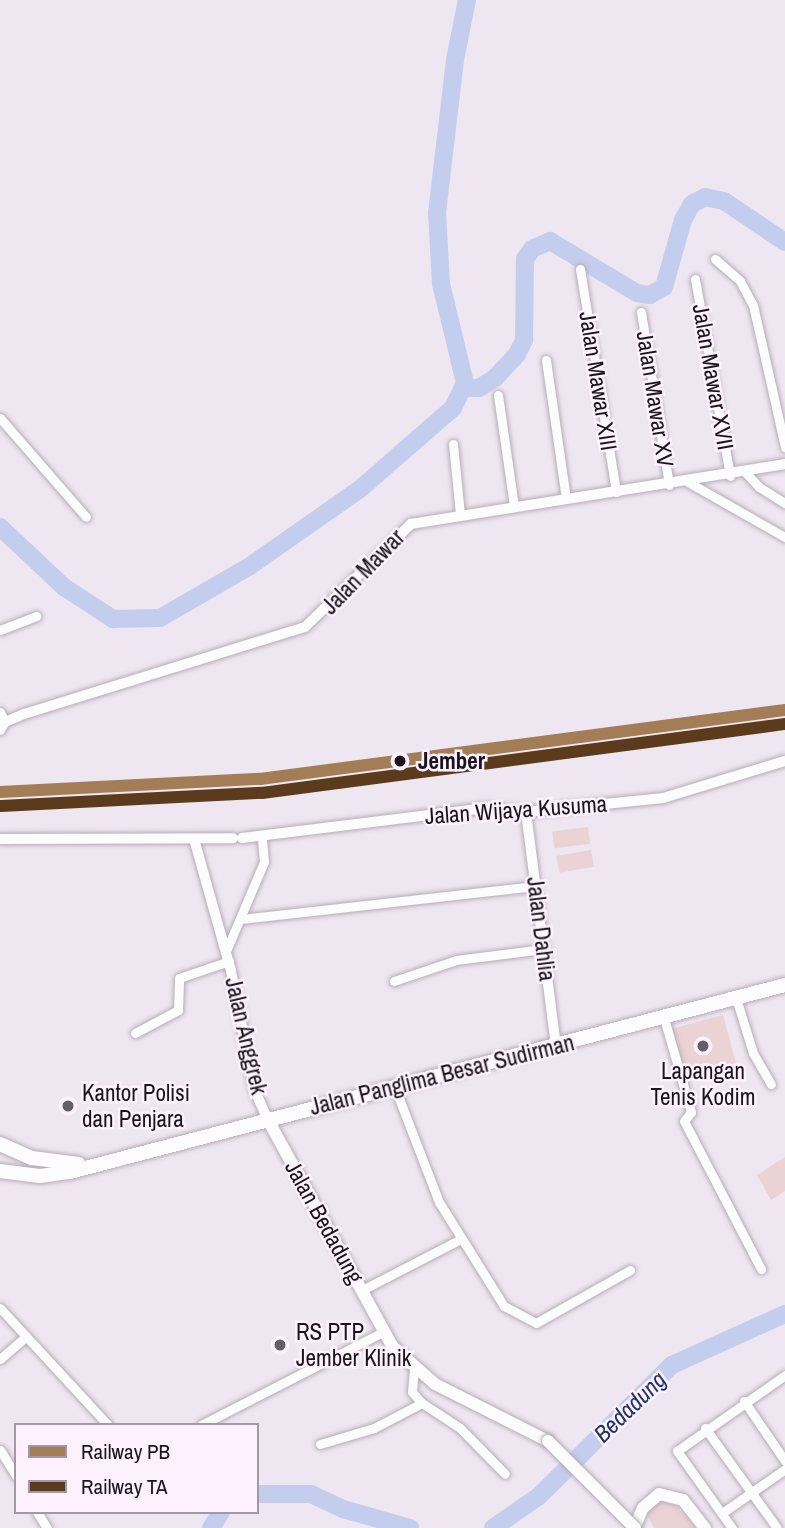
<!DOCTYPE html>
<style>
body{margin:0}
#map{position:relative;width:785px;height:1528px;overflow:hidden;background:#eee6f0;font-family:"Archivo Narrow",sans-serif}
div>[style]{position:absolute}
[style*='--x']{left:calc(var(--x)*1px);top:calc(var(--y)*1px);width:calc(var(--w)*1px);rotate:calc(var(--a)*1deg)}
.green>*{inset:0;background:#ead2d5;transform-origin:0 0}
.river>*{height:18px;margin:-9px;padding:0 9px;transform-origin:9px;border-radius:9px;background:#c3ceee}
.roads{filter:drop-shadow(0 0 2px #b5aeb6) drop-shadow(0 0 2px #b5aeb6)}
.minor>*{height:9px;margin:-4.5px;padding:0 4.5px;transform-origin:4.5px;border-radius:4.5px;background:#fcfbfd}
.tertiary>*{height:10px;margin:-5px;padding:0 5px;transform-origin:5px;border-radius:5px;background:#fcfbfd}
.secondary>*{height:12px;margin:-6px;padding:0 6px;transform-origin:6px;border-radius:6px;background:#fcfbfd}
.primary>*{height:14px;margin:-7px;padding:0 7px;transform-origin:7px;border-radius:7px;background:#fcfbfd}
.bridges{filter:drop-shadow(0 0 2px #b5aeb6) drop-shadow(0 0 2px #b5aeb6)}
.secondary-bridge>*{height:12px;margin:-6px;padding:0 6px;transform-origin:6px;border-radius:6px;background:#fcfbfd}
.rail-1>*{height:12px;margin:-6px;padding:0 6px;transform-origin:6px;border-radius:6px;background:#a27d56}
.rail-2>*{height:12px;margin:-6px;padding:0 6px;transform-origin:6px;border-radius:6px;background:#5b3b1b}
.dots>*{width:19px;height:19px;translate:-50% -50%;box-sizing:border-box;border:4px solid #fef1ff;border-radius:50%}
span{translate:-50% -50%;white-space:nowrap;text-align:center;line-height:1.15;-webkit-text-stroke:5px #fef1ff;paint-order:stroke}
.street-label{font-size:23px;color:#1a151b}
.stop-label{font-size:23px;color:#1a151b;font-weight:700}
.left{translate:0 -50%;text-align:left}
.poi-label{font-size:23px;color:#1a151b}
.water-label{font-size:24px;color:#203567;font-style:italic}
.legend{position:absolute;left:14px;top:1423px;width:245px;height:91px;box-sizing:border-box;background:#fef1ff;border:2px solid #a399a4;margin:0;padding:9px 12px;list-style:none;font-size:21px;color:#1a151b}
.legend li{display:flex;align-items:center;gap:14px;height:35px}
.legend b{width:35px;border:2px solid #a399a4}
</style>
<div id="map">
<div class="green">
<i style="left:588px;top:827px;width:17px;height:36px;rotate:83deg"></i>
<i style="left:591px;top:850px;width:17px;height:35px;rotate:80deg"></i>
<i style="left:723px;top:1015px;width:51px;height:54px;rotate:75deg"></i>
<i style="clip-path:polygon(785px 1157px,785px 1191px,771px 1200px,757px 1175px)"></i>
<i style="clip-path:polygon(660px 1499px,675px 1505px,696px 1528px,654px 1528px,644px 1509px)"></i>
</div>
<div class="river">
<i style="--x:463;--y:388;--w:16;--a:0"></i>
<i style="--x:479;--y:388;--w:19;--a:-32"></i>
<i style="--x:495;--y:378;--w:33;--a:-47"></i>
<i style="--x:517;--y:354;--w:16;--a:-63"></i>
<i style="--x:524;--y:340;--w:81;--a:-89.3"></i>
<i style="--x:525;--y:259;--w:12;--a:-55"></i>
<i style="--x:532;--y:249;--w:20;--a:-24"></i>
<i style="--x:550;--y:241;--w:101;--a:30.9"></i>
<i style="--x:637;--y:293;--w:13;--a:9"></i>
<i style="--x:650;--y:295;--w:16;--a:-30"></i>
<i style="--x:664;--y:287;--w:70;--a:-74.2"></i>
<i style="--x:683;--y:220;--w:18;--a:-61"></i>
<i style="--x:692;--y:204;--w:15;--a:-28"></i>
<i style="--x:705;--y:197;--w:19;--a:12"></i>
<i style="--x:724;--y:201;--w:73;--a:33.9"></i>
<i style="--x:0;--y:527;--w:88;--a:43.2"></i>
<i style="--x:64;--y:587;--w:59;--a:33.1"></i>
<i style="--x:113;--y:619;--w:47;--a:-1.2"></i>
<i style="--x:160;--y:618;--w:104;--a:-30"></i>
<i style="--x:250;--y:566;--w:134;--a:-35"></i>
<i style="--x:360;--y:489;--w:123;--a:-41.1"></i>
<i style="--x:453;--y:408;--w:28;--a:-64"></i>
<i style="--x:465;--y:383;--w:102;--a:-103.6"></i>
<i style="--x:441;--y:284;--w:71;--a:-93.2"></i>
<i style="--x:437;--y:213;--w:154;--a:-83.3"></i>
<i style="--x:455;--y:60;--w:61;--a:-78.7"></i>
<i style="--x:257;--y:1494;--w:54;--a:0"></i>
<i style="--x:311;--y:1494;--w:35;--a:25"></i>
<i style="--x:343;--y:1509;--w:70;--a:15.8"></i>
<i style="--x:211;--y:1528;--w:19;--a:-58"></i>
<i style="--x:493;--y:1528;--w:56;--a:-34.8"></i>
<i style="--x:539;--y:1496;--w:187;--a:-44.6"></i>
<i style="--x:672;--y:1365;--w:124;--a:-24.3"></i>
</div>
<div class="roads">
<div class="minor">
<i style="--x:715;--y:259;--w:33;--a:41"></i>
<i style="--x:740;--y:281;--w:27;--a:62"></i>
<i style="--x:753;--y:305;--w:146;--a:77.3"></i>
<i style="--x:580;--y:269;--w:226;--a:80.8"></i>
<i style="--x:695;--y:279;--w:200;--a:79.9"></i>
<i style="--x:641;--y:312;--w:175;--a:80.8"></i>
<i style="--x:546;--y:360;--w:140;--a:81.8"></i>
<i style="--x:498;--y:395;--w:112;--a:81.8"></i>
<i style="--x:0;--y:418;--w:131;--a:49"></i>
<i style="--x:453;--y:444;--w:70;--a:84.3"></i>
<i style="--x:746;--y:473;--w:19;--a:47"></i>
<i style="--x:759;--y:487;--w:31;--a:32"></i>
<i style="--x:688;--y:482;--w:112;--a:29.6"></i>
<i style="--x:0;--y:630;--w:39;--a:-21"></i>
<i style="--x:0;--y:712;--w:11;--a:63"></i>
<i style="--x:241;--y:919;--w:296;--a:-6.4"></i>
<i style="--x:226;--y:951;--w:97;--a:-66.9"></i>
<i style="--x:264;--y:862;--w:25;--a:-95"></i>
<i style="--x:394;--y:981;--w:65;--a:-18.7"></i>
<i style="--x:456;--y:960;--w:88;--a:-7.2"></i>
<i style="--x:736;--y:998;--w:58;--a:72.8"></i>
<i style="--x:753;--y:1053;--w:36;--a:60"></i>
<i style="--x:664;--y:1018;--w:98;--a:74"></i>
<i style="--x:691;--y:1112;--w:11;--a:128"></i>
<i style="--x:684;--y:1121;--w:167;--a:62.5"></i>
<i style="--x:135;--y:1033;--w:49;--a:-28.1"></i>
<i style="--x:178;--y:1010;--w:32;--a:-88"></i>
<i style="--x:179;--y:978;--w:53;--a:-18.8"></i>
<i style="--x:395;--y:1088;--w:122;--a:68.9"></i>
<i style="--x:439;--y:1202;--w:123;--a:58"></i>
<i style="--x:504;--y:1306;--w:36;--a:28"></i>
<i style="--x:536;--y:1323;--w:108;--a:-29.4"></i>
<i style="--x:362;--y:1290;--w:109;--a:-27.3"></i>
<i style="--x:0;--y:1308;--w:159;--a:47.3"></i>
<i style="--x:0;--y:1359;--w:32;--a:-41"></i>
<i style="--x:414;--y:1369;--w:23;--a:95"></i>
<i style="--x:412;--y:1392;--w:15;--a:48"></i>
<i style="--x:422;--y:1403;--w:45;--a:33.3"></i>
<i style="--x:460;--y:1428;--w:64;--a:45.6"></i>
<i style="--x:744;--y:1401;--w:73;--a:55.7"></i>
<i style="--x:201;--y:1425;--w:202;--a:-27.1"></i>
<i style="--x:705;--y:1428;--w:123;--a:54.2"></i>
<i style="--x:320;--y:1444;--w:56;--a:-16.5"></i>
<i style="--x:374;--y:1428;--w:54;--a:-27.5"></i>
<i style="--x:0;--y:1450;--w:31;--a:58"></i>
<i style="--x:37;--y:1512;--w:19;--a:58"></i>
<i style="--x:722;--y:1513;--w:77;--a:-34.9"></i>
<i style="--x:732;--y:1528;--w:95;--a:-125.5"></i>
<i style="--x:677;--y:1451;--w:132;--a:-35.1"></i>
</div>
<div class="tertiary">
<i style="--x:0;--y:730;--w:9;--a:-58"></i>
<i style="--x:5;--y:722;--w:21;--a:-23"></i>
<i style="--x:24;--y:714;--w:294;--a:-17.2"></i>
<i style="--x:305;--y:627;--w:148;--a:-44.2"></i>
<i style="--x:411;--y:524;--w:379;--a:-9.1"></i>
<i style="--x:526;--y:812;--w:236;--a:82.7"></i>
<i style="--x:242;--y:838;--w:246;--a:-7"></i>
<i style="--x:486;--y:808;--w:40;--a:5.7"></i>
<i style="--x:526;--y:812;--w:138;--a:-5.8"></i>
<i style="--x:663;--y:798;--w:127;--a:-16.9"></i>
<i style="--x:0;--y:839;--w:233;--a:-0.2"></i>
<i style="--x:194;--y:839;--w:137;--a:74.3"></i>
<i style="--x:231;--y:971;--w:122;--a:78.7"></i>
<i style="--x:255;--y:1091;--w:32;--a:66"></i>
</div>
<div class="secondary">
<i style="--x:268;--y:1120;--w:258;--a:61.2"></i>
<i style="--x:392;--y:1346;--w:57;--a:41.5"></i>
<i style="--x:435;--y:1384;--w:127;--a:26.8"></i>
<i style="--x:634;--y:1528;--w:22;--a:-66"></i>
<i style="--x:643;--y:1508;--w:21;--a:-41"></i>
<i style="--x:659;--y:1494;--w:25;--a:14"></i>
<i style="--x:683;--y:1500;--w:36;--a:52"></i>
</div>
<div class="primary">
<i style="--x:0;--y:1144;--w:35;--a:24"></i>
<i style="--x:32;--y:1158;--w:47;--a:7.3"></i>
<i style="--x:0;--y:1171;--w:40;--a:7.1"></i>
<i style="--x:40;--y:1176;--w:30;--a:-8"></i>
<i style="--x:70;--y:1172;--w:739;--a:-14.66"></i>
</div>
</div>
<div class="bridges">
<div class="secondary-bridge">
<i style="--x:548;--y:1441;--w:123;--a:45"></i>
</div>
</div>
<div class="rail-1">
<i style="--x:0;--y:792;--w:260;--a:-2.9"></i>
<i style="--x:260;--y:779;--w:530;--a:-7.49"></i>
</div>
<div class="rail-2">
<i style="--x:1;--y:806;--w:261;--a:-2.9"></i>
<i style="--x:262;--y:793;--w:528;--a:-7.52"></i>
</div>
<div class="dots">
<i style="left:400px;top:761px;background:#1a151b"></i>
<i style="left:703px;top:1046px;background:#645e66"></i>
<i style="left:68px;top:1106px;background:#645e66"></i>
<i style="left:280px;top:1345px;background:#645e66"></i>
</div>
<div class="street-label">
<span style="left:713px;top:377px;rotate:80deg">Jalan Mawar XVII</span>
<span style="left:598px;top:381px;rotate:81deg">Jalan Mawar XIII</span>
<span style="left:655px;top:399px;rotate:81deg">Jalan Mawar XV</span>
<span style="left:363px;top:572px;rotate:-46deg">Jalan Mawar</span>
<span style="left:516px;top:810px;rotate:-4deg">Jalan Wijaya Kusuma</span>
<span style="left:541px;top:929px;rotate:83deg">Jalan Dahlia</span>
<span style="left:246px;top:1036px;rotate:77deg">Jalan Anggrek</span>
<span style="left:442px;top:1075px;rotate:-14deg">Jalan Panglima Besar Sudirman</span>
<span style="left:324px;top:1222px;rotate:61deg">Jalan Bedadung</span>
</div>
<div class="stop-label">
<span class="left" style="left:418px;top:761px">Jember</span>
</div>
<div class="poi-label">
<span style="left:703px;top:1084px">Lapangan<br>Tenis Kodim</span>
<span class="left" style="left:82px;top:1106px">Kantor Polisi<br>dan Penjara</span>
<span class="left" style="left:296px;top:1345px">RS PTP<br>Jember Klinik</span>
</div>
<div class="water-label">
<span style="left:630px;top:1407px;rotate:-44deg">Bedadung</span>
</div>
<ul class="legend">
<li><b style="height:9px;background:#a27d56"></b>Railway PB</li>
<li><b style="height:9px;background:#5b3b1b"></b>Railway TA</li>
</ul>
</div>
